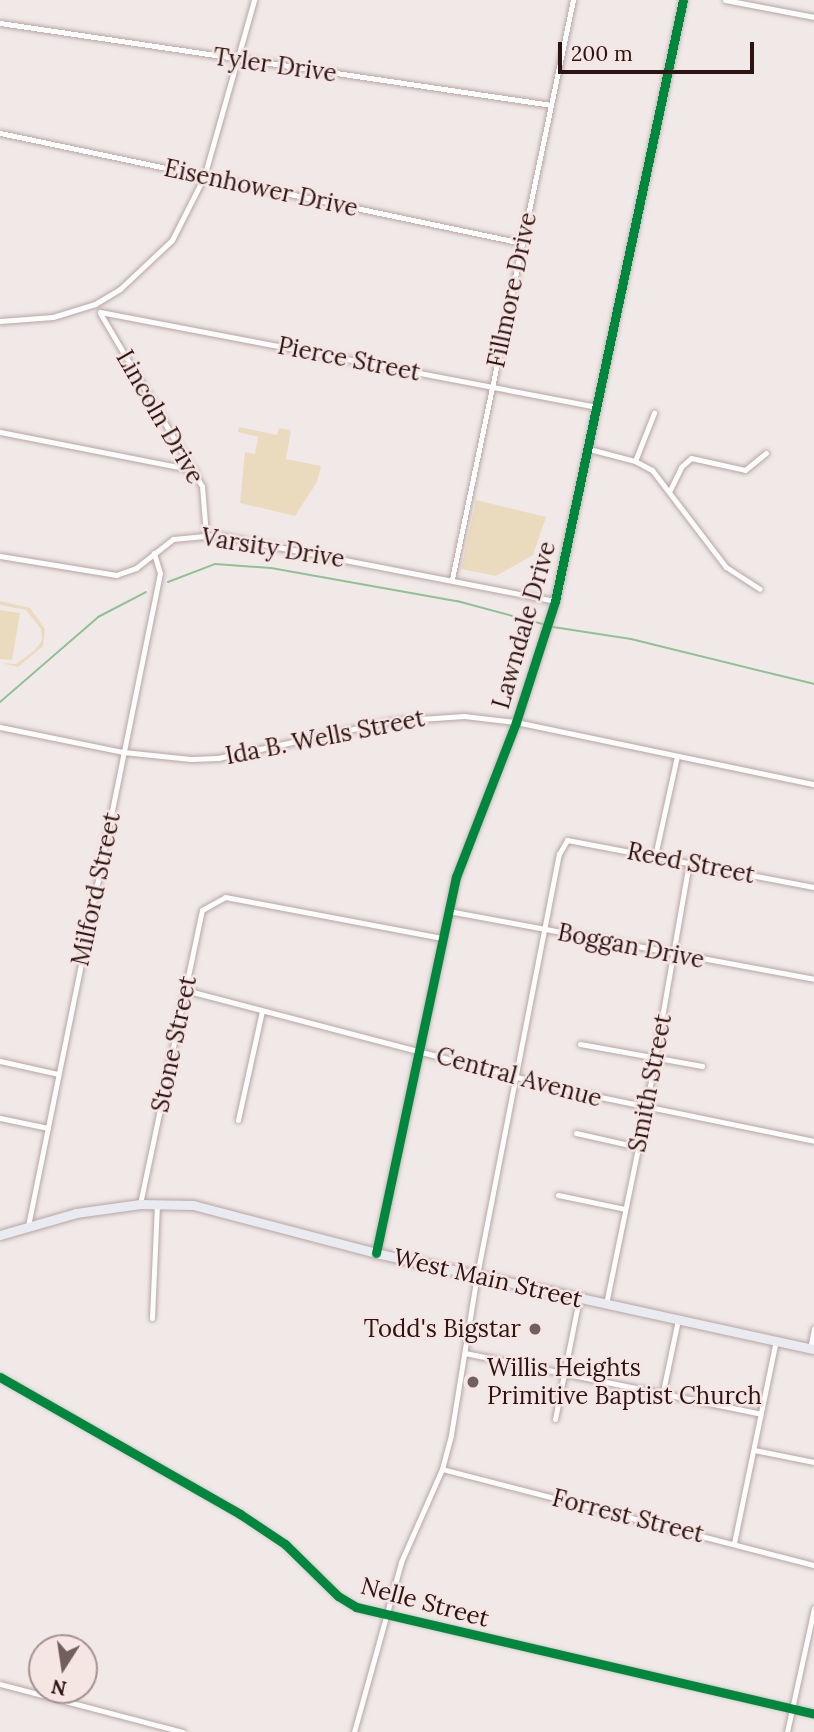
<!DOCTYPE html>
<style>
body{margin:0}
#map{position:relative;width:814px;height:1732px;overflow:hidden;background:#f1e9e8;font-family:Lora,serif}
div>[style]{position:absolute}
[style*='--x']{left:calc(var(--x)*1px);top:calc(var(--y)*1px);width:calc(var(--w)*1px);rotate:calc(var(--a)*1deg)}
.green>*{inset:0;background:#ebdbbe}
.stream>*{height:2px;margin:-1px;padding:0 1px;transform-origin:1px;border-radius:1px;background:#90c194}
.roads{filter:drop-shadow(0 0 2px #b6a6a4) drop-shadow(0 0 2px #b6a6a4)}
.minor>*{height:5px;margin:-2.5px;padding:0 2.5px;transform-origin:2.5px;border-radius:2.5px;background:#fdfcfc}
.tertiary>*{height:7px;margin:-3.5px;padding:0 3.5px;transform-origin:3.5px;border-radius:3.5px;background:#fdfcfc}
.primary>*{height:9px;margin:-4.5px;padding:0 4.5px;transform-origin:4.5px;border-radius:4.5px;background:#e9ebf1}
.cycleway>*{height:9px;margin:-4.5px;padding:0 4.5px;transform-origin:4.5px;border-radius:4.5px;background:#00873e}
.dots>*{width:19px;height:19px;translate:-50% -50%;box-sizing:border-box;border:4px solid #f5e6e4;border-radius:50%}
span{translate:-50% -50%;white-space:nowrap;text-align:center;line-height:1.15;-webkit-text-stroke:5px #f5e6e4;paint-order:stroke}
.street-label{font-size:24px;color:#2d1311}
.poi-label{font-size:24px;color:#2d1311}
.right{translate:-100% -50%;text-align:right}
.left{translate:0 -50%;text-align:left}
.north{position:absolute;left:28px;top:1634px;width:70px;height:70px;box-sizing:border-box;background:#f5e6e4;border:2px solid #a59290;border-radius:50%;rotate:192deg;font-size:19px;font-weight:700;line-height:28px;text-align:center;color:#2d1311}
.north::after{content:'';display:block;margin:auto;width:24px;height:32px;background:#725e5c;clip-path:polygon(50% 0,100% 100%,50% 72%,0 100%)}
.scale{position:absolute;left:558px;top:42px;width:196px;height:32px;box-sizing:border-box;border:4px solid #2d1311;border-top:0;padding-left:9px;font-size:21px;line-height:24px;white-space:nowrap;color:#2d1311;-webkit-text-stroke:5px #f5e6e4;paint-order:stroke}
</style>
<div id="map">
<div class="green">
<i style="clip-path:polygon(239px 427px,277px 435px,279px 428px,291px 430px,286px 459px,321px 466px,317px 482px,295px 516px,240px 503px,245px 452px,255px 454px,258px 437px,238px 432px)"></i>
<i style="clip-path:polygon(476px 500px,546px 517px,533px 555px,496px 576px,461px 569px)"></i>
<i style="clip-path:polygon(0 601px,30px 608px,45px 629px,43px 646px,18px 667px,0 663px,16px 664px,35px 650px,42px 640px,41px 629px,26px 610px,0 605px)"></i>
<i style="clip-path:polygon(0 610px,20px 613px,12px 660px,0 659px)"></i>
</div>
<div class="stream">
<i style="--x:168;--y:582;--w:50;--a:-21"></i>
<i style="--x:215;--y:564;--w:56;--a:4.1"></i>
<i style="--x:271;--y:568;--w:189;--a:10.1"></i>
<i style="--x:457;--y:601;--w:89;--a:15"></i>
<i style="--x:553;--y:627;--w:79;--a:8.7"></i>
<i style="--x:631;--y:639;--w:188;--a:13.8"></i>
<i style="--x:0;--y:702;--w:130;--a:-40.9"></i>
<i style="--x:98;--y:617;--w:54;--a:-27.5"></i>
</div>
<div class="roads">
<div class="minor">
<i style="--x:725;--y:0;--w:91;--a:10.8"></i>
<i style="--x:0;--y:23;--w:557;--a:8.46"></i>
<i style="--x:0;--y:133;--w:533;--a:11.9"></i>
<i style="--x:100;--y:312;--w:506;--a:10.82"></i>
<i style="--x:100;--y:313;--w:201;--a:59.5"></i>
<i style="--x:202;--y:486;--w:49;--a:85.3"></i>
<i style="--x:0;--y:321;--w:53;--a:-4.3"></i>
<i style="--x:53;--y:317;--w:44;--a:-17.2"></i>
<i style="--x:95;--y:304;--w:29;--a:-31"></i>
<i style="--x:120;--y:289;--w:71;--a:-43.3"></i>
<i style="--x:172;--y:240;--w:71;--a:-63.1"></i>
<i style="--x:204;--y:177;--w:184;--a:-74.2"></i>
<i style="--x:0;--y:432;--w:198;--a:11.1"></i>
<i style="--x:589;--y:449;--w:48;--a:14.6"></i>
<i style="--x:635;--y:461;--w:19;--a:28"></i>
<i style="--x:652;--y:470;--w:122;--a:52.7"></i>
<i style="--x:726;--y:567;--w:40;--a:32.9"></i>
<i style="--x:635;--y:461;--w:52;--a:-68.4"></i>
<i style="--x:670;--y:490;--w:25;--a:-64"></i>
<i style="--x:681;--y:467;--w:13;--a:-42"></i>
<i style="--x:691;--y:458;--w:55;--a:12.5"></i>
<i style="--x:745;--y:470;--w:27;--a:-39"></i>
<i style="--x:0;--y:556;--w:118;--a:9.3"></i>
<i style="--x:116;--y:575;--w:21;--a:-19"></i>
<i style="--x:136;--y:568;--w:47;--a:-38.1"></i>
<i style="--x:173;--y:539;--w:43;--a:-5.3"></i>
<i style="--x:216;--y:535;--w:345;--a:11"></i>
<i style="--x:452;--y:579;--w:592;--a:-78.2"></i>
<i style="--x:0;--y:727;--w:126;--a:11.5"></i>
<i style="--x:123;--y:752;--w:68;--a:5.9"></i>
<i style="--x:191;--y:759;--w:27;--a:-2"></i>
<i style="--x:218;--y:758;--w:177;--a:-12.1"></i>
<i style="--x:391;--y:721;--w:73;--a:-3.9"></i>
<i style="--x:464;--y:716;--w:52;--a:6.6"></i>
<i style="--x:516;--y:722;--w:304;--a:11.8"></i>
<i style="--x:655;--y:856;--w:102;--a:-77.6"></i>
<i style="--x:448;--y:911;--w:372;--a:10.5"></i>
<i style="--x:185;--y:990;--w:399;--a:14.7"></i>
<i style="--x:571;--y:1091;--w:248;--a:11.6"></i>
<i style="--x:580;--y:1044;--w:124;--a:10.2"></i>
<i style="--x:0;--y:1061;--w:59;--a:12.6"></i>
<i style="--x:0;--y:1118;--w:49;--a:11.8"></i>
<i style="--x:238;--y:1120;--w:112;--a:-77.6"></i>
<i style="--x:576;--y:1133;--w:64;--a:12.7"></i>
<i style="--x:558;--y:1195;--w:68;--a:11.8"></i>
<i style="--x:140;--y:1204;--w:300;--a:-78.1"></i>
<i style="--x:202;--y:910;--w:26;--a:-29"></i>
<i style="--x:225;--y:897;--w:221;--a:10.7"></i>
<i style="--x:28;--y:1226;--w:666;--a:-78.57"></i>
<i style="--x:160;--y:573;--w:21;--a:-107"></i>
<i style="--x:606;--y:1304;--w:199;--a:-78.4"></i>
<i style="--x:646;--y:1109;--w:251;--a:-80.1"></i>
<i style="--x:152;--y:1318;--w:114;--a:-87.5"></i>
<i style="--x:810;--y:1349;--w:21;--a:-79"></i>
<i style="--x:465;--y:1353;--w:302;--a:11.6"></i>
<i style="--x:0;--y:1377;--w:276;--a:29.7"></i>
<i style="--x:240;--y:1514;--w:54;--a:33.7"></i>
<i style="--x:285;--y:1544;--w:74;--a:44.5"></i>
<i style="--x:338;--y:1596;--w:21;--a:31"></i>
<i style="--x:356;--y:1607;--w:470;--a:13.1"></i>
<i style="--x:663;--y:1391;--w:73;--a:-78.1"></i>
<i style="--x:555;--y:1419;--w:122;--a:-78.7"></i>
<i style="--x:754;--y:1450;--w:61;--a:11.3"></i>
<i style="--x:442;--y:1469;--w:384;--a:14.5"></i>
<i style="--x:734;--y:1543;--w:206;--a:-78.3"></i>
<i style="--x:0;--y:1684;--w:189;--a:14.7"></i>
<i style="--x:354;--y:1732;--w:176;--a:-74.5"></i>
<i style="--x:401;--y:1562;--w:102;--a:-66.2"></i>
<i style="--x:442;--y:1469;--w:35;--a:-75"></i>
<i style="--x:451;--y:1435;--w:162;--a:-80.8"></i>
<i style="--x:477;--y:1275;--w:429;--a:-79"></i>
<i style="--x:559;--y:854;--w:16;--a:-60"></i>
<i style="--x:567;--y:840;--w:251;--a:10.8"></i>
<i style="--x:787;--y:1732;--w:127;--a:-77.7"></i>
</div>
<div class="tertiary">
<i style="--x:376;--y:1253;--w:384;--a:-78"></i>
<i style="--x:456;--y:877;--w:166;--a:-68.8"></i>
<i style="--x:516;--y:722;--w:127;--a:-72.1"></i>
<i style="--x:555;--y:601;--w:614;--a:-77.98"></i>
</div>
<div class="primary">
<i style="--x:0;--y:1235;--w:79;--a:-16.1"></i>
<i style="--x:76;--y:1213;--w:65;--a:-8"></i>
<i style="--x:140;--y:1204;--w:53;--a:1.1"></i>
<i style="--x:193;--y:1205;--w:189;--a:14.7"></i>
<i style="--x:376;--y:1253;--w:448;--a:12.4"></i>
</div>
</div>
<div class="cycleway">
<i style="--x:376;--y:1253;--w:384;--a:-78"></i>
<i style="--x:456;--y:877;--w:166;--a:-68.8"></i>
<i style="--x:516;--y:722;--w:127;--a:-72.1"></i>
<i style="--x:555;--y:601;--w:614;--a:-77.98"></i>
<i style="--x:0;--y:1377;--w:276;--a:29.7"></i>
<i style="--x:240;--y:1514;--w:54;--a:33.7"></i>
<i style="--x:285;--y:1544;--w:74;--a:44.5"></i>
<i style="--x:338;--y:1596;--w:21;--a:31"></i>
<i style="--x:356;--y:1607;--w:470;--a:13.1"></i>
</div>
<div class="dots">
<i style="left:535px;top:1329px;background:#725e5c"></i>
<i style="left:473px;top:1382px;background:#725e5c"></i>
</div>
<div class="street-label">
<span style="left:275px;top:65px;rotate:8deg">Tyler Drive</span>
<span style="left:261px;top:188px;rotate:12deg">Eisenhower Drive</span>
<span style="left:512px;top:290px;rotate:-78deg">Fillmore Drive</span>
<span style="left:349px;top:359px;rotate:11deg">Pierce Street</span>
<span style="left:160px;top:417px;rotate:60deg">Lincoln Drive</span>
<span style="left:273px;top:548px;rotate:9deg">Varsity Drive</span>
<span style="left:524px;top:625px;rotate:-74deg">Lawndale Drive</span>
<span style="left:325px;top:737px;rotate:-11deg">Ida B. Wells Street</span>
<span style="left:691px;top:863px;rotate:11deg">Reed Street</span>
<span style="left:96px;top:889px;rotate:-78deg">Milford Street</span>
<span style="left:631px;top:946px;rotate:11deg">Boggan Drive</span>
<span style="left:174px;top:1044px;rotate:-78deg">Stone Street</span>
<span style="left:519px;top:1077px;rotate:15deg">Central Avenue</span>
<span style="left:650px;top:1083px;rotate:-79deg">Smith Street</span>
<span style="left:488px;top:1278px;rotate:13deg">West Main Street</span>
<span style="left:628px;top:1516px;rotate:14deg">Forrest Street</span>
<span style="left:425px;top:1602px;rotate:15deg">Nelle Street</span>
</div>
<div class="poi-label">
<span class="right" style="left:521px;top:1329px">Todd's Bigstar</span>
<span class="left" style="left:487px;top:1382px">Willis Heights<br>Primitive Baptist Church</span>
</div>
<div class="north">N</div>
<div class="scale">200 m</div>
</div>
